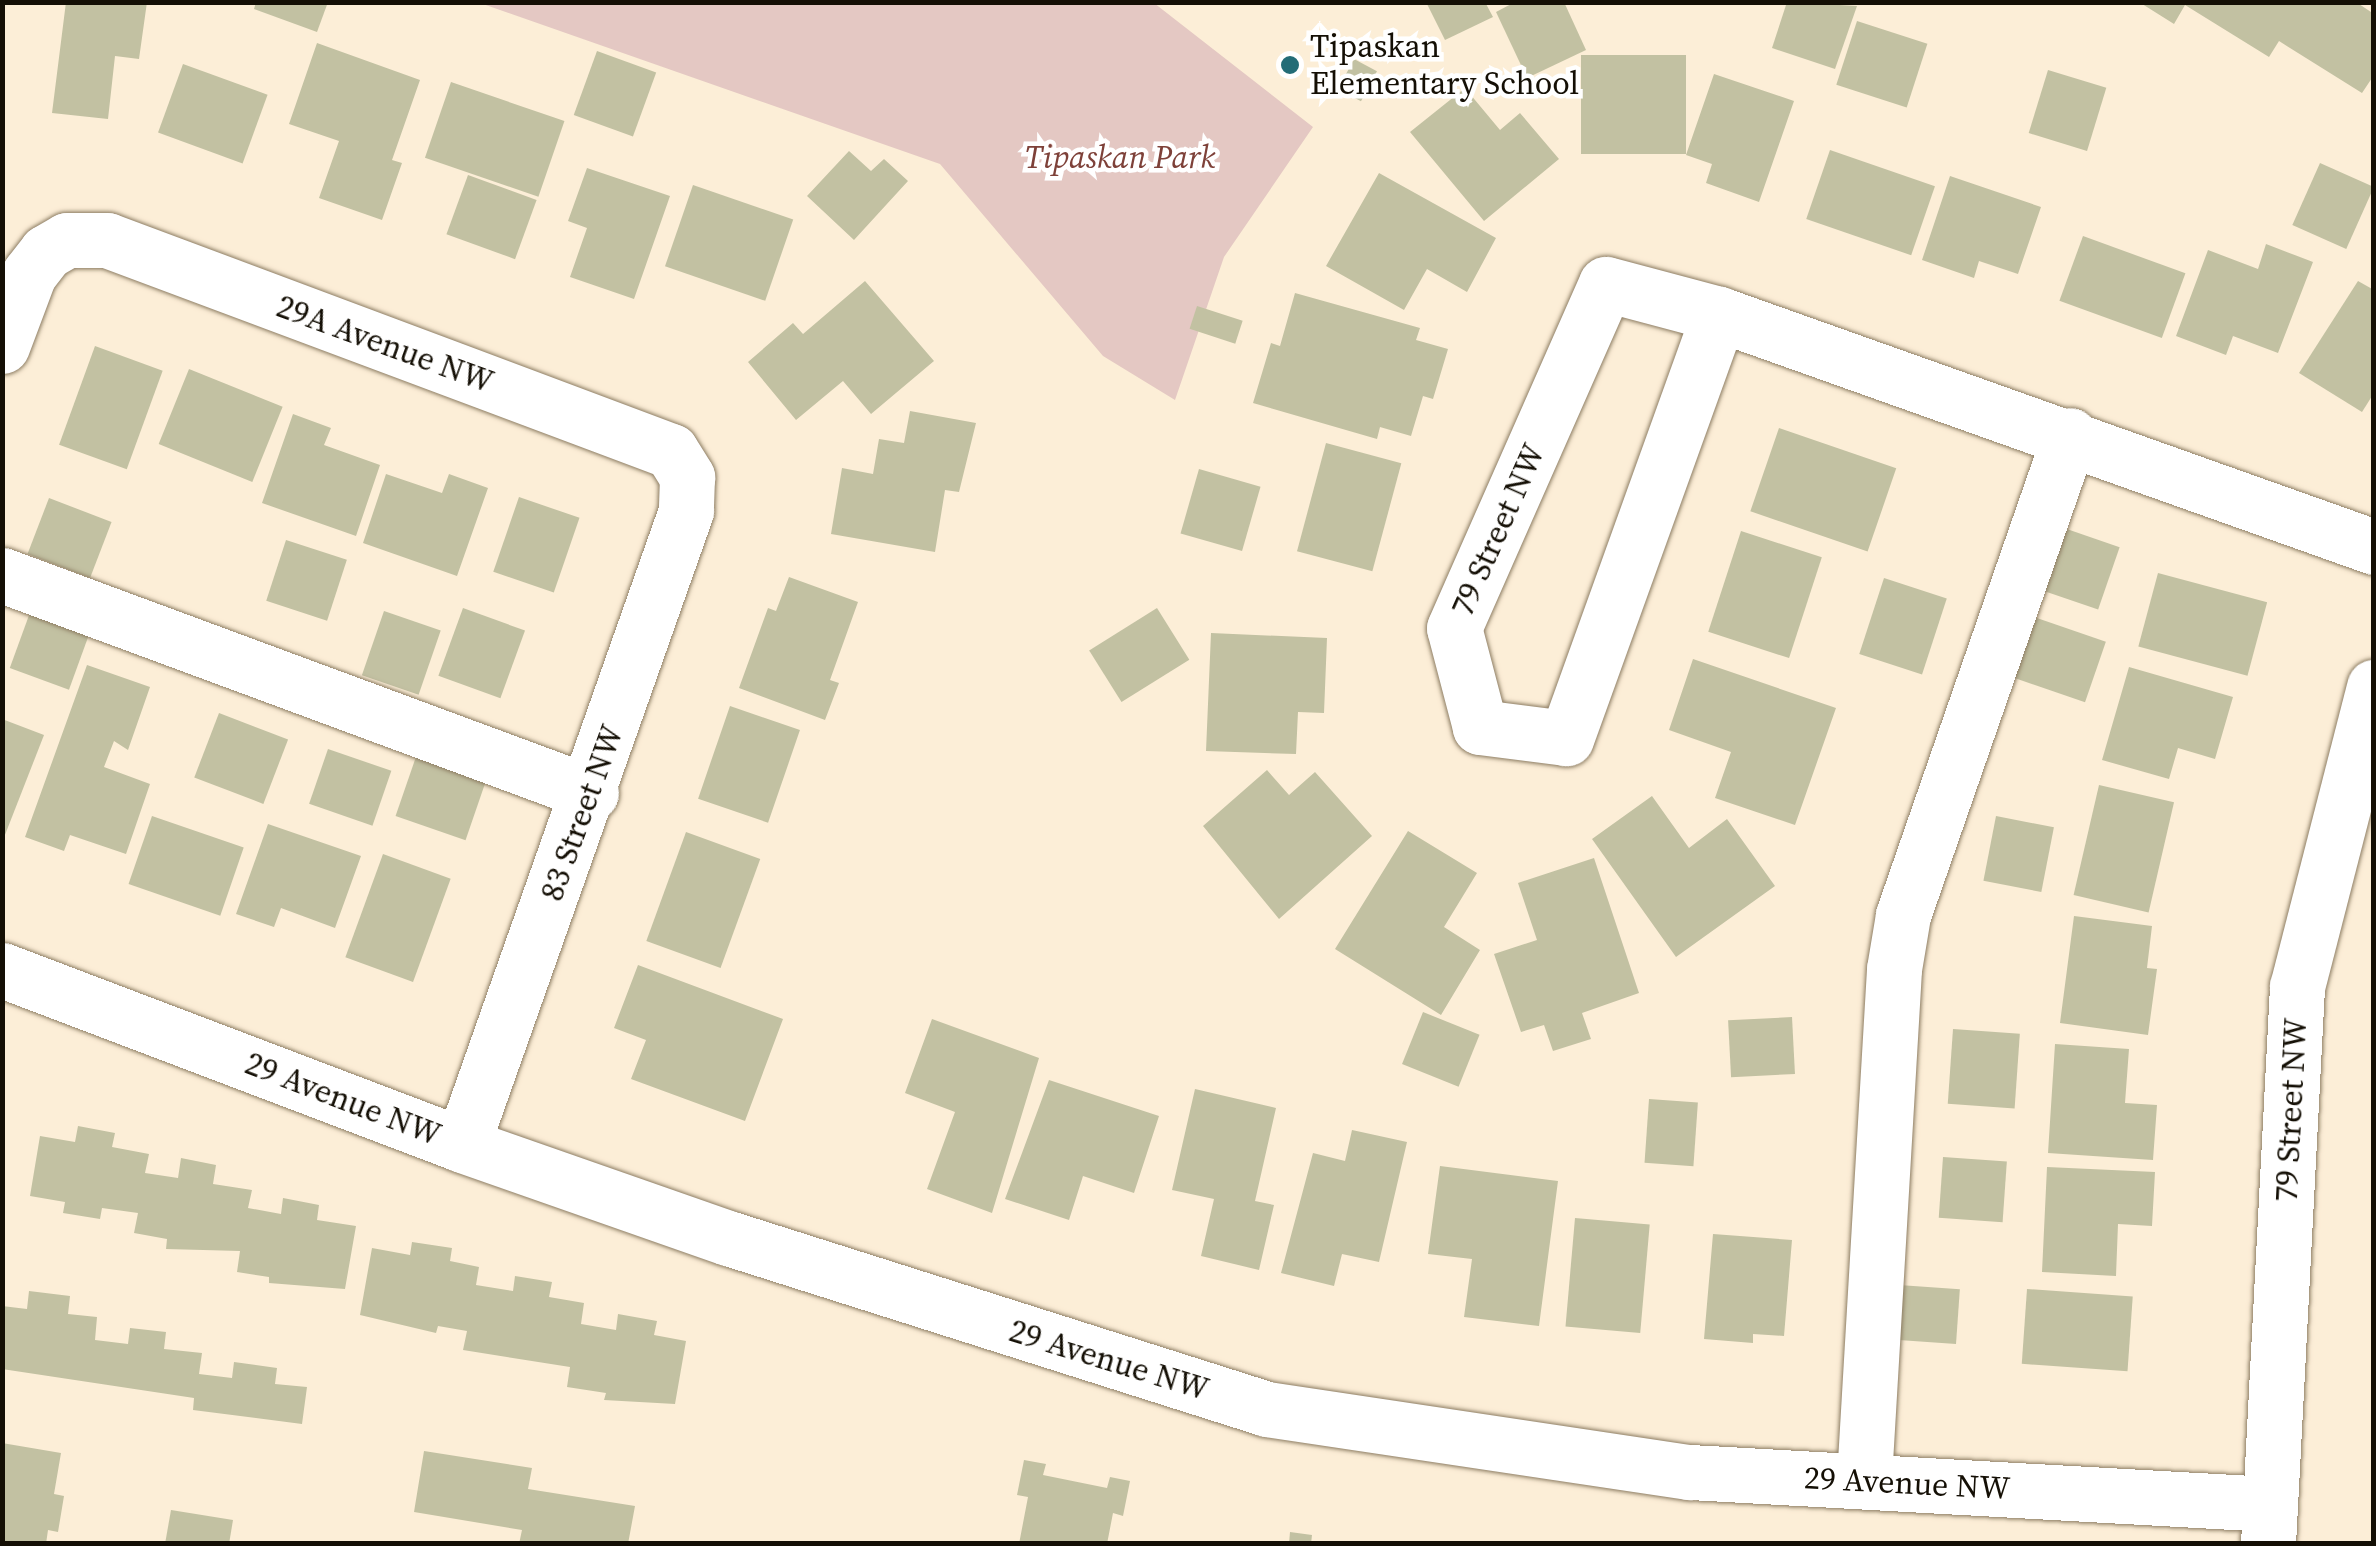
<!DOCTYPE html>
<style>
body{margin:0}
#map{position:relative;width:2376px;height:1546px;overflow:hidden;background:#fceed7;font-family:"Source Serif 4",serif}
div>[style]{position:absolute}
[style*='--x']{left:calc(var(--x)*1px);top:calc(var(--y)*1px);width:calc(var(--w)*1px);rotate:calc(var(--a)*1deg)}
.green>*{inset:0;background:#e4c8c3}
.building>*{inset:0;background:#c2c1a2;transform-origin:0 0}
.roads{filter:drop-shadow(0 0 2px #8d7d63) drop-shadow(0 0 2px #8d7d63)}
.minor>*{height:55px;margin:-27.5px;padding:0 27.5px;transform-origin:27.5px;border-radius:27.5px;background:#fff}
.dots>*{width:28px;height:28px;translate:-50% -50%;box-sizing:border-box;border:5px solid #fff;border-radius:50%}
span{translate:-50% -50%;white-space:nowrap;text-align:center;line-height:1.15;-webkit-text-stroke:9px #fff;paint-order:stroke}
.poi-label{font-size:32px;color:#140f05}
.left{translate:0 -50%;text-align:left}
.park-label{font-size:32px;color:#7e4139;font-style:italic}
.street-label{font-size:32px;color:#140f05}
.frame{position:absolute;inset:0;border:5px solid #140f05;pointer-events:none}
</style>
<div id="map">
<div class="green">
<i style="clip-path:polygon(480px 3px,1154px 3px,1313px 127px,1224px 257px,1175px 400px,1103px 356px,940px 164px)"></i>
</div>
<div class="building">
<i style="clip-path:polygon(66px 2px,147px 2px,139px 59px,115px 56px,108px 119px,52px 113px)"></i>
<i style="clip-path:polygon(256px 2px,328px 2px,317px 32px,254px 9px)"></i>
<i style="clip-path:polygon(1426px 2px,1485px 2px,1493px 17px,1445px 40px)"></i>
<i style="clip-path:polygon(1515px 2px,1564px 2px,1586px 50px,1527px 78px,1496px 12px)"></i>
<i style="clip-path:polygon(1787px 2px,1857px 6px,1835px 69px,1772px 48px)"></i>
<i style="clip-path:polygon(2139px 2px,2356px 2px,2374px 14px,2374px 75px,2362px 93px,2279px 41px,2269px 57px,2185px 5px,2174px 24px)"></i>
<i style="left:1857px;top:21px;width:74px;height:67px;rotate:18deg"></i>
<i style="clip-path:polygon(317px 43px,420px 80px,392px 160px,402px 163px,382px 220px,319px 198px,339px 141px,289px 124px)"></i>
<i style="left:597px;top:51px;width:63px;height:68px;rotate:20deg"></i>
<i style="left:1581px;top:55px;width:105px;height:99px"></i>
<i style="left:1354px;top:59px;width:26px;height:34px;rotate:28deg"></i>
<i style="left:183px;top:64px;width:90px;height:73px;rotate:20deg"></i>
<i style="left:2048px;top:70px;width:61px;height:66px;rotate:17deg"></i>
<i style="clip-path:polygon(1714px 74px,1794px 101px,1759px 202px,1706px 183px,1712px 164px,1686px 155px)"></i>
<i style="left:451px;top:82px;width:120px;height:80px;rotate:19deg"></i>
<i style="clip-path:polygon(1465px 88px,1500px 130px,1520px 113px,1559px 159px,1484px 221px,1410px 132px)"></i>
<i style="left:1830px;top:150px;width:111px;height:73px;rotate:19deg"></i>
<i style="clip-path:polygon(849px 151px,871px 171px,884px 159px,908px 181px,854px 240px,807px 196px)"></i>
<i style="left:2320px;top:163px;width:59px;height:68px;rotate:24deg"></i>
<i style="clip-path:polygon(587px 168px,670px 196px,634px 299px,570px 277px,587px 228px,568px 221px)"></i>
<i style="clip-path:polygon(1379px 173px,1496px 238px,1467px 292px,1427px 269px,1404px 310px,1326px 266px)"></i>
<i style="left:468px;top:175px;width:73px;height:63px;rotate:20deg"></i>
<i style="clip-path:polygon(1950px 176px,2041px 207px,2018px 274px,1979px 261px,1974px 278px,1922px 260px)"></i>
<i style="left:693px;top:185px;width:106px;height:86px;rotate:19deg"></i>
<i style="left:2083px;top:236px;width:109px;height:69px;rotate:20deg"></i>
<i style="clip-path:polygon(2266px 244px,2313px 262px,2278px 353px,2233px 336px,2226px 355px,2176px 336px,2208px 250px,2258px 269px)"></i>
<i style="clip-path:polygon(865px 281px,934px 361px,871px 414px,843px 381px,796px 420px,748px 362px,793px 323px,803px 334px)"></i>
<i style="clip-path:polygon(2358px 281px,2374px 290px,2374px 393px,2362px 412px,2299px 373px)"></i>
<i style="clip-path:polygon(1295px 293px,1420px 328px,1416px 340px,1448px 349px,1433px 399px,1423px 396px,1411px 436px,1380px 427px,1377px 439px,1253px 403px,1271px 343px,1280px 346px)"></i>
<i style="left:1197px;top:306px;width:48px;height:24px;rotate:18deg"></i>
<i style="left:95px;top:346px;width:72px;height:105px;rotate:20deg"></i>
<i style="left:189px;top:369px;width:101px;height:81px;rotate:22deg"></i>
<i style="clip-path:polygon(910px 411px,976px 423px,959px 492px,945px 490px,935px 552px,831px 534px,842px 468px,873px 474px,879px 439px,904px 443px)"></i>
<i style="clip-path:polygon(293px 414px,331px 428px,324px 445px,380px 465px,356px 536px,262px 503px)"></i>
<i style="left:1779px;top:428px;width:124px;height:88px;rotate:19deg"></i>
<i style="left:1326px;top:443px;width:78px;height:112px;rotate:15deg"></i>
<i style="left:1199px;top:469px;width:64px;height:67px;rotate:16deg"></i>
<i style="clip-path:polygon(386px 474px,442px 493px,449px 474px,488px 488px,457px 576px,363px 543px)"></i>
<i style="left:519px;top:497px;width:64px;height:79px;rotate:19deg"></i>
<i style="left:49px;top:498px;width:67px;height:60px;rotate:21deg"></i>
<i style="left:2061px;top:527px;width:62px;height:66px;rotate:19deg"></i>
<i style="left:1741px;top:531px;width:85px;height:106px;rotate:18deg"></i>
<i style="left:286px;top:540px;width:64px;height:64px;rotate:18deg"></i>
<i style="left:2158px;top:573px;width:113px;height:76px;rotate:15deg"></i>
<i style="clip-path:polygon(789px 577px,858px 602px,830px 680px,839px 683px,825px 720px,739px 688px,768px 608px,776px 611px)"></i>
<i style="left:1884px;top:578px;width:66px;height:80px;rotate:18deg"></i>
<i style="left:32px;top:607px;width:63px;height:65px;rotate:20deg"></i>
<i style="left:463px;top:608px;width:66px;height:72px;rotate:20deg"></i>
<i style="left:1157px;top:608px;width:61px;height:80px;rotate:58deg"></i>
<i style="left:384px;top:611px;width:60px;height:68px;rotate:19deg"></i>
<i style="left:2034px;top:617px;width:76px;height:64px;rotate:19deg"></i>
<i style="clip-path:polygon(1211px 633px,1327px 638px,1324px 713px,1298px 712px,1296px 754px,1206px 751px)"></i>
<i style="clip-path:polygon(1693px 659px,1836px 708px,1795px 825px,1715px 798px,1731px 752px,1669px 730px)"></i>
<i style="clip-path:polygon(87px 665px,150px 687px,128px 750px,114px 741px,104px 767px,150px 784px,126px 854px,70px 835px,64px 851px,25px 837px)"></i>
<i style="clip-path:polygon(2129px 667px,2233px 697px,2215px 759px,2178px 748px,2169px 779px,2102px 760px)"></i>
<i style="left:730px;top:706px;width:74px;height:98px;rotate:19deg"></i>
<i style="left:219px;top:713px;width:74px;height:69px;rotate:21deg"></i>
<i style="clip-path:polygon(2px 719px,44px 735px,3px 840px,2px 840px)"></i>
<i style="left:419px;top:748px;width:74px;height:72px;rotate:19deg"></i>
<i style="left:328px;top:749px;width:67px;height:58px;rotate:19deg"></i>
<i style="clip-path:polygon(1267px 770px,1289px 795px,1315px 772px,1372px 836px,1279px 919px,1203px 826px)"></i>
<i style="left:2099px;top:785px;width:77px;height:113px;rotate:13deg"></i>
<i style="clip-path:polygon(1652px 796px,1689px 848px,1727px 819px,1775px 886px,1676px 957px,1592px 839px)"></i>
<i style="left:152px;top:816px;width:97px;height:72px;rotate:19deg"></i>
<i style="left:1996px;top:816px;width:59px;height:66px;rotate:11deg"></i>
<i style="clip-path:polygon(268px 824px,361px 856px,335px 928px,281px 908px,274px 927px,236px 914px)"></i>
<i style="clip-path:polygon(1408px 831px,1477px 873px,1444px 927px,1480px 950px,1441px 1015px,1335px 949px)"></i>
<i style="left:686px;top:832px;width:79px;height:116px;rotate:20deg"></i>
<i style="left:383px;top:854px;width:72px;height:110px;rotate:20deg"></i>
<i style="clip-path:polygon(1594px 858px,1639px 993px,1582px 1013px,1591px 1039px,1553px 1051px,1544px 1025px,1521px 1032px,1494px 954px,1537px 940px,1518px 883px)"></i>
<i style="clip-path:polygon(2074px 916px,2152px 926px,2147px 968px,2157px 969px,2148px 1035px,2060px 1023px)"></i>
<i style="clip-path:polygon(638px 965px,783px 1019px,745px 1121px,631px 1079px,646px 1040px,614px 1028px)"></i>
<i style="left:1423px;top:1012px;width:61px;height:56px;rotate:22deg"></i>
<i style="left:1792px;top:1017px;width:57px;height:64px;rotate:87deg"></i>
<i style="clip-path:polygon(932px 1019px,1039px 1058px,992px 1213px,927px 1189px,955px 1112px,905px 1093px)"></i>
<i style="left:1953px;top:1029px;width:67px;height:75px;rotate:4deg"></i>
<i style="clip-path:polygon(2055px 1044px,2129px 1049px,2125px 1103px,2157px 1105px,2153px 1160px,2048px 1153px)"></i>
<i style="clip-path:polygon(1049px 1080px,1159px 1116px,1134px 1193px,1083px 1176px,1069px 1220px,1005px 1199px)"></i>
<i style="clip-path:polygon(1195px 1089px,1276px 1108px,1255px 1201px,1274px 1205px,1259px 1270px,1201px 1256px,1214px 1199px,1172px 1190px)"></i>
<i style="left:1649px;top:1099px;width:49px;height:64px;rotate:4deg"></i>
<i style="clip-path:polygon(78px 1126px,115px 1133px,112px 1147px,149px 1154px,145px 1173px,178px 1178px,181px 1158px,216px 1165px,213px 1184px,252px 1190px,248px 1208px,281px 1214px,283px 1198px,319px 1205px,317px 1220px,356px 1226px,345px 1289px,269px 1283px,269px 1277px,237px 1272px,240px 1251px,166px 1249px,167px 1239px,134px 1233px,138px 1213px,102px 1208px,100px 1219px,63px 1213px,65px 1202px,30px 1196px,40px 1136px,75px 1142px)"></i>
<i style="clip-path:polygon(1352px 1130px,1407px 1142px,1379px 1262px,1342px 1254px,1334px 1286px,1281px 1273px,1313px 1153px,1345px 1161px)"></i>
<i style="left:1943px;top:1157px;width:64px;height:61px;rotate:4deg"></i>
<i style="clip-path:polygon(1440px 1166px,1558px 1181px,1539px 1326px,1464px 1317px,1472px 1259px,1428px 1254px)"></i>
<i style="clip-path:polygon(2047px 1167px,2155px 1172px,2152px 1226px,2118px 1224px,2116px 1276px,2042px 1272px)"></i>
<i style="left:1575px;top:1218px;width:75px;height:109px;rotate:5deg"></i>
<i style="clip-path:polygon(1713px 1234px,1792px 1240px,1784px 1336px,1753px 1334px,1753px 1343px,1704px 1339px)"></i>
<i style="clip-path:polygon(412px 1242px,452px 1248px,450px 1261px,479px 1267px,476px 1285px,513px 1291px,515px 1276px,552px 1282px,549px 1297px,584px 1303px,581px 1324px,616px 1330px,618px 1314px,657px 1321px,654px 1335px,686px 1341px,675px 1404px,604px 1400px,606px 1393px,567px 1387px,570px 1367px,463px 1350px,467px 1331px,438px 1326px,436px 1333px,360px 1315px,372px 1248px,410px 1255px)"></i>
<i style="left:1899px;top:1285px;width:61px;height:55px;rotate:4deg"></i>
<i style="left:2027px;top:1289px;width:106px;height:75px;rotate:4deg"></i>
<i style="clip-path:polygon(29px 1291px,70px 1296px,68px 1314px,97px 1317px,95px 1340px,128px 1344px,130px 1328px,166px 1332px,164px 1349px,202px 1353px,199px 1374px,232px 1378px,234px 1362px,277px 1368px,275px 1384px,307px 1387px,302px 1424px,193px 1410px,194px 1398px,2px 1369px,2px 1306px,27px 1309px)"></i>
<i style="clip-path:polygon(2px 1443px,61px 1453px,54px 1494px,64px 1496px,58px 1532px,48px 1530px,46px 1544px,2px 1544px)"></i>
<i style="clip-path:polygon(424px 1451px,532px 1468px,528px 1489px,635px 1506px,628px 1544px,519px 1544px,522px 1530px,414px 1512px)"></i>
<i style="clip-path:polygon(1024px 1460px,1046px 1464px,1043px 1475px,1107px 1488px,1110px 1477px,1130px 1481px,1123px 1516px,1113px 1513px,1107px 1544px,1019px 1544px,1028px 1497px,1017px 1495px)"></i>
<i style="clip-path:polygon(171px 1510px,233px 1520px,229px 1544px,165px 1544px)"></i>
<i style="clip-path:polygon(1290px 1532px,1312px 1535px,1311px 1544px,1289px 1544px)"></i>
</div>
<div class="roads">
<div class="minor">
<i style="--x:1719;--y:314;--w:451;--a:109.8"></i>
<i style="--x:1566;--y:738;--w:87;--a:-172.7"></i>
<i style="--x:1480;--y:727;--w:102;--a:-104.7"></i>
<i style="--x:1454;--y:628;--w:376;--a:-66.2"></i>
<i style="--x:1606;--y:284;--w:117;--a:14.9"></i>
<i style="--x:1719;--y:314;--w:695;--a:19.58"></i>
<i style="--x:2;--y:346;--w:77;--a:-69.4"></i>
<i style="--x:29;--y:274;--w:28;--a:-52"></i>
<i style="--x:46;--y:252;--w:24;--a:-30"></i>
<i style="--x:67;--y:240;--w:40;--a:0"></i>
<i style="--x:107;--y:240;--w:602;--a:20.51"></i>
<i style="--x:671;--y:451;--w:31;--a:58"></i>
<i style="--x:687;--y:477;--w:34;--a:92"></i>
<i style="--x:686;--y:511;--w:672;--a:109.46"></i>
<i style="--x:2;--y:575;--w:628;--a:20.31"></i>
<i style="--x:2;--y:970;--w:492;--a:20.8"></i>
<i style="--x:462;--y:1145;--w:282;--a:19.3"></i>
<i style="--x:728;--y:1238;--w:565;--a:17.6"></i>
<i style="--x:1267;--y:1409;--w:428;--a:8.5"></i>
<i style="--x:1690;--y:1472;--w:581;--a:3.16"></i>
<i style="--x:1864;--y:1479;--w:511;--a:-86.63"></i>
<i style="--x:1894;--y:969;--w:55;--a:-80.5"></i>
<i style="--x:1903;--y:915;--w:508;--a:-70.82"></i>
<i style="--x:2268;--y:1544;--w:558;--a:-87.02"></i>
<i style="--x:2297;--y:987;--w:310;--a:-75.6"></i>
</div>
</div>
<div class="dots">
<i style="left:1290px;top:65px;background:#236c76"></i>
</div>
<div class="poi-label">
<span class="left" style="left:1310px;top:65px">Tipaskan<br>Elementary School</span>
</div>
<div class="park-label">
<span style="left:1120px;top:157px">Tipaskan Park</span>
</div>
<div class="street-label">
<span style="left:385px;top:344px;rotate:20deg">29A Avenue NW</span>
<span style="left:1498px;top:530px;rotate:-66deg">79 Street NW</span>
<span style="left:582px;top:813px;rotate:-70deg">83 Street NW</span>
<span style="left:343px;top:1099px;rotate:21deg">29 Avenue NW</span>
<span style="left:2291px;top:1110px;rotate:-87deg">79 Street NW</span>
<span style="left:1109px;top:1360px;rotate:17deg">29 Avenue NW</span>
<span style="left:1907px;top:1483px;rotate:3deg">29 Avenue NW</span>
</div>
<div class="frame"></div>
</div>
